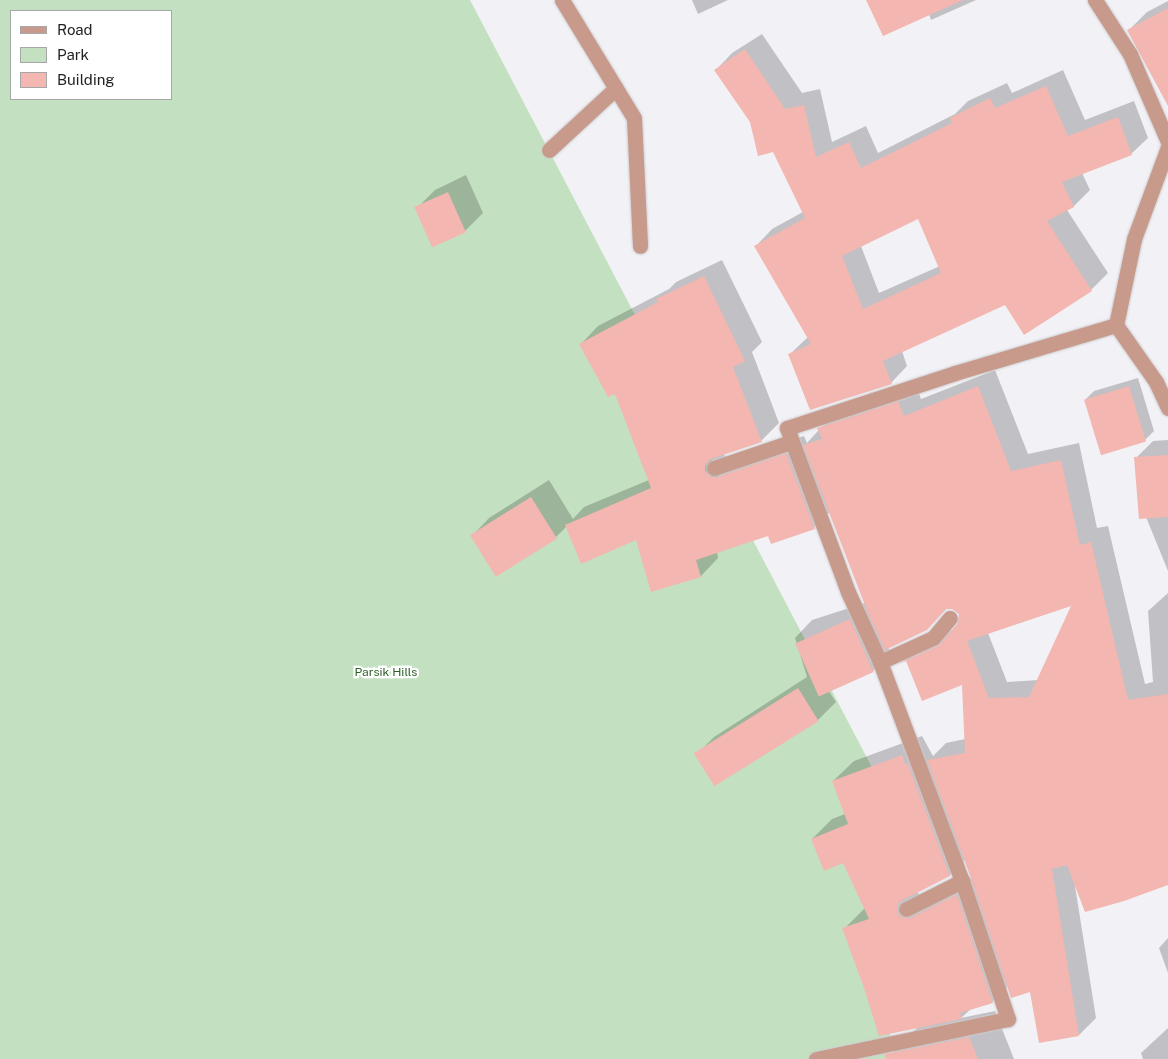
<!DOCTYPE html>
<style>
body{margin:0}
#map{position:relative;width:1168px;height:1059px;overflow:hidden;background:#f2f1f5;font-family:"Public Sans",sans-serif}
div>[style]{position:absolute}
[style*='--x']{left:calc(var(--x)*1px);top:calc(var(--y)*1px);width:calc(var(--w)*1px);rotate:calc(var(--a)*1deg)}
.green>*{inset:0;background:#c3e1c0}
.shadow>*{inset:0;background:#0003}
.building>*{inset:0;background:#f3b6b0;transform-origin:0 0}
.roads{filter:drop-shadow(0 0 1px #cdccd0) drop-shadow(0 0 1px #cdccd0)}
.street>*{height:15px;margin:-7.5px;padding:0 7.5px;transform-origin:7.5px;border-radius:7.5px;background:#c89a8b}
span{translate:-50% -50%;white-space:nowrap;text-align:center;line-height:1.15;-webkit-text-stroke:4.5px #fff;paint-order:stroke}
.park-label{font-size:12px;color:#2c5f27}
.legend{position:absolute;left:10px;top:10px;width:162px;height:90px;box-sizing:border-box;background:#fff;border:1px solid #a7a7a8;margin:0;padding:6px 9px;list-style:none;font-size:15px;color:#232325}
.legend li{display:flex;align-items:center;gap:10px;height:25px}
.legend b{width:25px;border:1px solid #a7a7a8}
</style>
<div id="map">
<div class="green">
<i style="clip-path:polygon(evenodd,0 0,470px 0,888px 798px,890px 1059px,0 1059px,0 0,11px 11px,171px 11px,171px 99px,11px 99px,11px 11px)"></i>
</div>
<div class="shadow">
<i style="clip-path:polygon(692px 0,728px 0,698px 14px)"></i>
<i style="clip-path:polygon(868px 0,976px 0,931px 20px,929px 14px)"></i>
<i style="clip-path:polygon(1168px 1px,1168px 70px,1129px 30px,1147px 12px)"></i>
<i style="clip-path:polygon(evenodd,762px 34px,802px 93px,820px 89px,832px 142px,866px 126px,878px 153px,955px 114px,968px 101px,1007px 83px,1012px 93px,1063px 70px,1085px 120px,1134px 101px,1148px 138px,1131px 154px,1082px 173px,1090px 190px,1074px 206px,1067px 210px,1108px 273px,1091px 290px,1005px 304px,902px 351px,907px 366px,891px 383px,789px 355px,808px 337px,756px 246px,772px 229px,803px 212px,774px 151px,751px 122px,716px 70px,732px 53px,762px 34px,919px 217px,940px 266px,879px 293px,861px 246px,919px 217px)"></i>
<i style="clip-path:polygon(466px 175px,483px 213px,465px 231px,417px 208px,435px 190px)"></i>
<i style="clip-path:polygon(evenodd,722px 260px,762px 342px,752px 352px,779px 423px,761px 441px,723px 454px,730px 460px,804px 436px,807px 443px,836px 411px,916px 385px,921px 399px,995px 370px,1028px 454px,1079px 443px,1097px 528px,1108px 526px,1145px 684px,1153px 682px,1148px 611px,1168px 593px,1168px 884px,1075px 886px,1096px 1018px,1079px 1035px,1031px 991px,1008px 986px,992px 1002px,971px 1009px,961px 1018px,995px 1011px,1014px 1059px,893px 1059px,891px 1054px,918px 1027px,865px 984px,844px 929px,865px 908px,844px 862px,812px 839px,832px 819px,845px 814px,833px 781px,854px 761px,922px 736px,933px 756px,946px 743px,965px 739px,963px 684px,907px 660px,903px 661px,917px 647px,954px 629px,959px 624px,960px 614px,953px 608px,947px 608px,926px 629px,888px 647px,891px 653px,873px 671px,826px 687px,836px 702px,818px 720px,696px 755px,714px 737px,807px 677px,795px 638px,812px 620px,865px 603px,830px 512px,814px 528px,769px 534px,717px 552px,718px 558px,701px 576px,637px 538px,567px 526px,556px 537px,472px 536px,489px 518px,549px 480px,573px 519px,584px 507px,649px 480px,615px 392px,581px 344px,598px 326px,669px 289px,676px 282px,722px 260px,1074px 604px,1038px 680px,1007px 682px,988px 633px,1074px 604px,722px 260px,965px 860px,972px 877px,931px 898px,922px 897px,917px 892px,950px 875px,965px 860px)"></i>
<i style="clip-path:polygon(1138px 378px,1154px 431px,1145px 440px,1085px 400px,1094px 391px)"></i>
<i style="clip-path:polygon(1168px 440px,1168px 571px,1146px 517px,1136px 458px,1153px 441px)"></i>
<i style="clip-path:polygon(1168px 938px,1168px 973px,1159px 948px)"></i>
<i style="clip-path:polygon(1168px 1028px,1168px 1059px,1143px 1059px,1141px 1053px)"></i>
</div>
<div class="building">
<i style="clip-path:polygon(866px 0,963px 0,883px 36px)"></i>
<i style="clip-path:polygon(1168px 8px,1168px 106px,1127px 30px)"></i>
<i style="clip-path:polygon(evenodd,745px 49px,785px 109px,804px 105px,816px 157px,849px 142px,861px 168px,952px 123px,950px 118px,990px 98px,995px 108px,1046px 86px,1068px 136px,1118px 117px,1132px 155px,1062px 182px,1074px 207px,1047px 221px,1092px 291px,1024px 335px,1005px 305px,883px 361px,892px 384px,810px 410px,788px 354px,811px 344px,754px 246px,805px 218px,773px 152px,758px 156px,750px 122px,714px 70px,745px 49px,918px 219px,941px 273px,863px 309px,842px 256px,918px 219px)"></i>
<i style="left:448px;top:192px;width:44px;height:37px;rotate:66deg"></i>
<i style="clip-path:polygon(704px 276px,745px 361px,733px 367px,762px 442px,711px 459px,705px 466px,705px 471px,712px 477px,717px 477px,786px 453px,815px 529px,771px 544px,768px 536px,696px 560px,701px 577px,651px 592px,636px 540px,581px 564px,565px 525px,651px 488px,615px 394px,608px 397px,579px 344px,658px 302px,656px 299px)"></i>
<i style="clip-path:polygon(evenodd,978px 386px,1011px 471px,1061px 460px,1080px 545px,1091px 542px,1128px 700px,1168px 694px,1168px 885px,1124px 901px,1085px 912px,1067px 865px,1052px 869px,1079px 1036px,1039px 1043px,1030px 992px,1011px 998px,971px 878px,927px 760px,965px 753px,962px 685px,922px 701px,906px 661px,898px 664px,940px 644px,957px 624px,959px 614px,952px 609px,946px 609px,927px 630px,885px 650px,868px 613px,803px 445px,822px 439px,817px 428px,898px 401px,904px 416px,978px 386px,1071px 606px,1029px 697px,989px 698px,967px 641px,1071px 606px)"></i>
<i style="left:1129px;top:386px;width:58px;height:47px;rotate:73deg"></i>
<i style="clip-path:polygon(1168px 455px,1168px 517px,1139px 519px,1134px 457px)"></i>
<i style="left:531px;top:497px;width:49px;height:72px;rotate:58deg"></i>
<i style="left:850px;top:619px;width:58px;height:60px;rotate:66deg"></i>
<i style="left:798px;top:688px;width:39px;height:123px;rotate:58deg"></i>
<i style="clip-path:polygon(902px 755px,905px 764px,908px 764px,950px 876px,901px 901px,898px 904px,897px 913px,901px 917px,910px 918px,957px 894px,993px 1003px,960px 1013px,962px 1019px,879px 1036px,863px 985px,842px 928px,869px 919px,843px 863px,824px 871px,811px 839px,848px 824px,832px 781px)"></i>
<i style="clip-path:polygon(969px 1037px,978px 1059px,886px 1059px,884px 1054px)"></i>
</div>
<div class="roads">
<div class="street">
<i style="--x:562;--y:0;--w:138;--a:58.6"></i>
<i style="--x:634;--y:118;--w:128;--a:87.3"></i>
<i style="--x:1095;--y:0;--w:64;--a:57.1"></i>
<i style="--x:1130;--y:54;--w:96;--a:66.6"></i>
<i style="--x:1168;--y:147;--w:98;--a:110.3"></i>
<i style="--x:1134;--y:239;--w:88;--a:101.8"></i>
<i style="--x:1116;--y:325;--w:70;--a:54.9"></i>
<i style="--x:1156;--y:382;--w:29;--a:65"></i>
<i style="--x:549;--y:150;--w:91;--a:-42.8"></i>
<i style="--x:714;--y:468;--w:81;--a:-18.7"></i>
<i style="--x:880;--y:662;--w:58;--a:-24.4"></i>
<i style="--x:933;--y:638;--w:26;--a:-50"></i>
<i style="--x:906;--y:909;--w:63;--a:-26.6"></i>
<i style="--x:816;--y:1059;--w:196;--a:-11.8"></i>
<i style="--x:1008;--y:1019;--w:145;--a:-108.4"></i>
<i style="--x:962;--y:881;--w:234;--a:-110.5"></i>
<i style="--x:880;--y:662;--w:77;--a:-114.6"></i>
<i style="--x:848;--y:592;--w:175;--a:-110.4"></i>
<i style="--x:787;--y:428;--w:177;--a:-18.1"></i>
<i style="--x:955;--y:373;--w:168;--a:-16.6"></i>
</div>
</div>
<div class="park-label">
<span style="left:386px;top:673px">Parsik Hills</span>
</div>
<ul class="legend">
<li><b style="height:6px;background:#c89a8b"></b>Road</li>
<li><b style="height:14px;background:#c3e1c0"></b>Park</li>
<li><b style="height:14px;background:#f3b6b0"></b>Building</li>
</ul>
</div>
